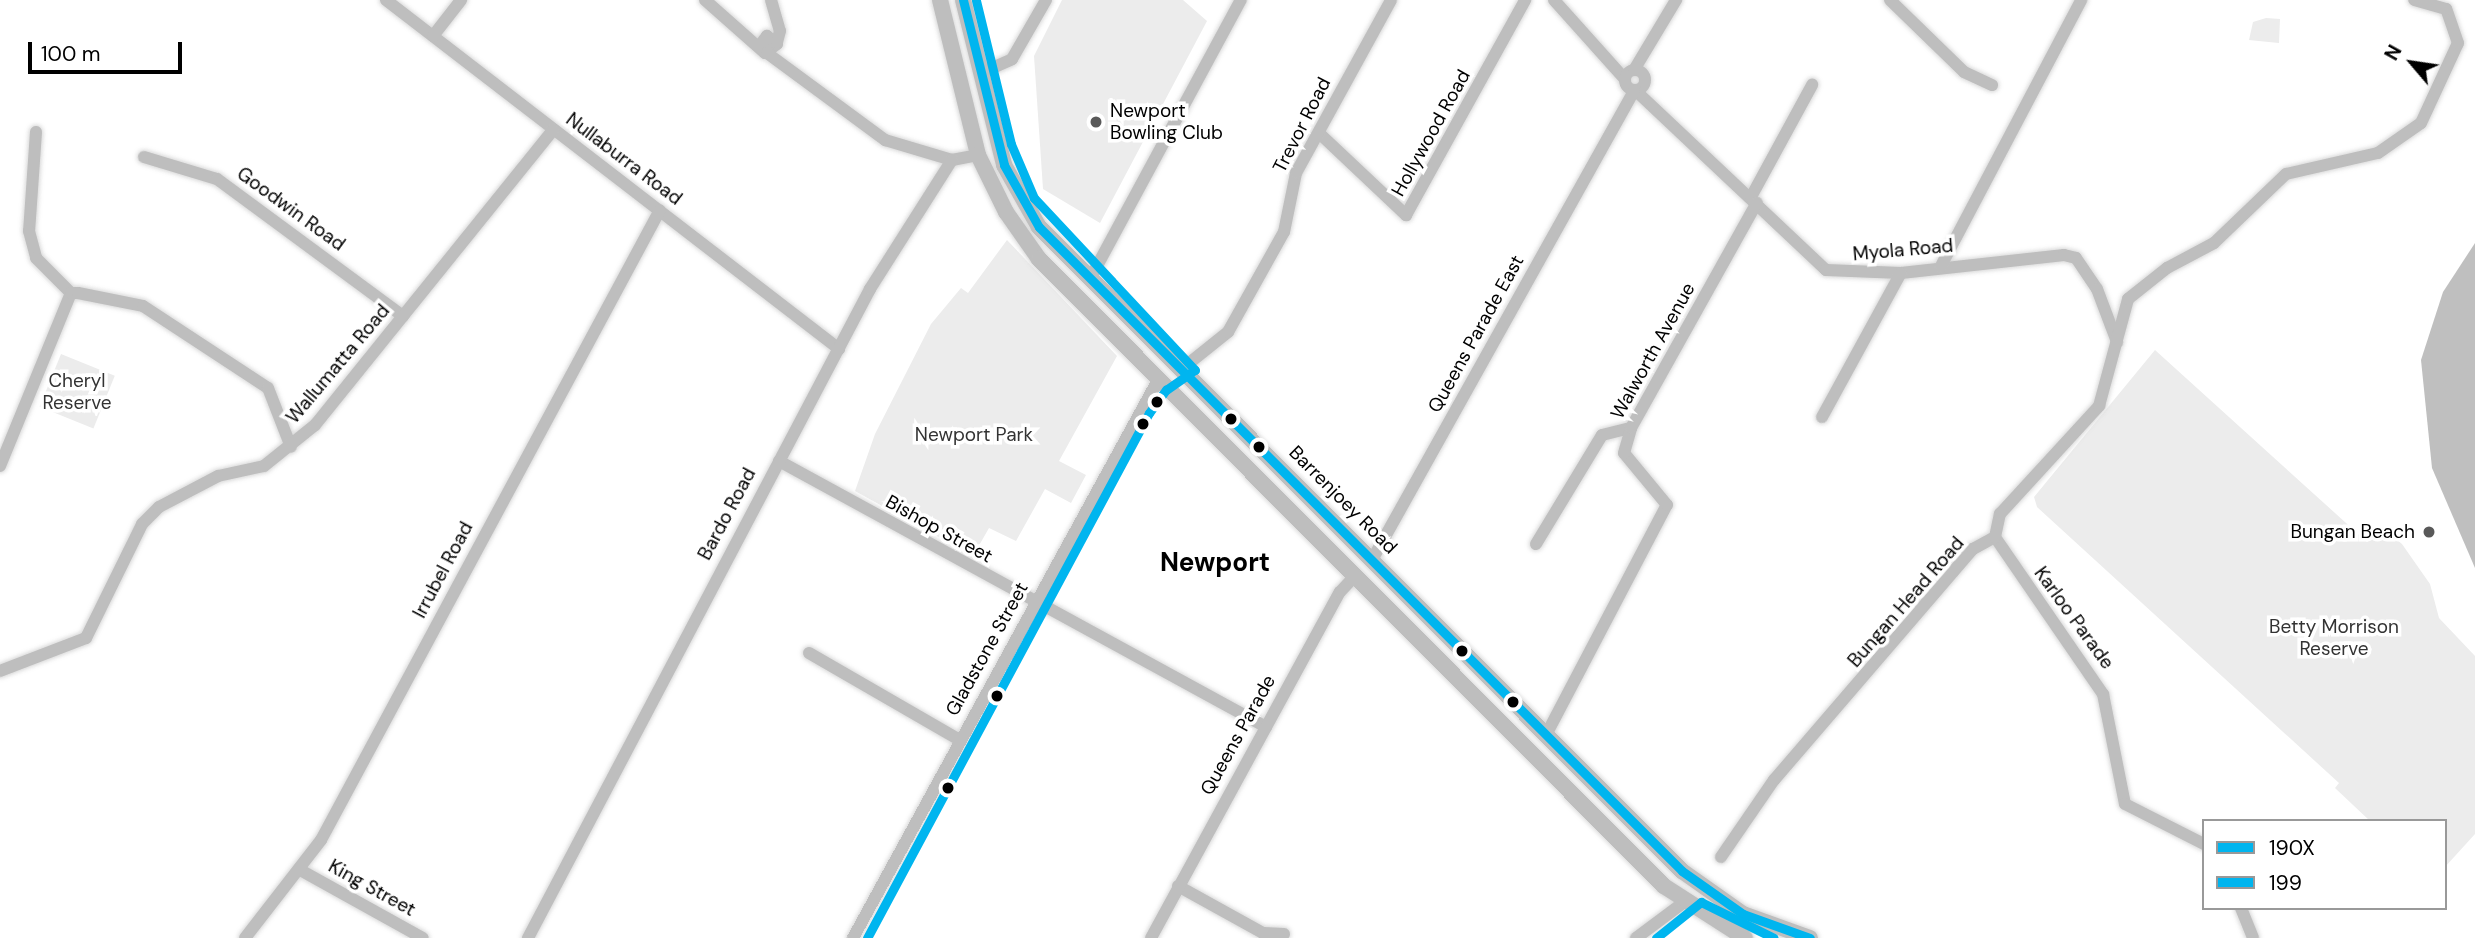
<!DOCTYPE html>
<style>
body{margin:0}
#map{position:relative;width:2475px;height:938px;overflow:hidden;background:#fff;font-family:"DM Sans",sans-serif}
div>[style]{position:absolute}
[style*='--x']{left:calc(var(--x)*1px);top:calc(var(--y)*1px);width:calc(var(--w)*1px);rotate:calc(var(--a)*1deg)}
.green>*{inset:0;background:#ececec;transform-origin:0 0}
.water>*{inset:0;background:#bfbfbf}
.roads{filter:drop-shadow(0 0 2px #dbdbdb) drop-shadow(0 0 2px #dbdbdb)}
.minor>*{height:12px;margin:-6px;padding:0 6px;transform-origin:6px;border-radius:6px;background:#bebebe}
.minor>.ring{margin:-6px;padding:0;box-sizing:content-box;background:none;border:12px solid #bebebe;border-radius:50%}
.major>*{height:16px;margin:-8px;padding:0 8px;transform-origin:8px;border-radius:8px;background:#bebebe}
.bus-1>*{height:9px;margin:-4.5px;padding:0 4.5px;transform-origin:4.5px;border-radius:4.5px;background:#00b5ef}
.bus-2>*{height:9px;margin:-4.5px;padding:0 4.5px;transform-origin:4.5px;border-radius:4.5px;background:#00b5ef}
.dots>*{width:19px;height:19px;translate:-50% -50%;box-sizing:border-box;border:4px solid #fff;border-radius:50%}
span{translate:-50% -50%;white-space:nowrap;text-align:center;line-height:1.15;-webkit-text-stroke:7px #fff;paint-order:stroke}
.poi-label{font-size:19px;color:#000}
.left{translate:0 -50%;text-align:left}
.right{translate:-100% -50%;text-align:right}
.street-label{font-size:19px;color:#000}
.park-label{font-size:19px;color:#333}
.district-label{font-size:26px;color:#000;font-weight:700}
.legend{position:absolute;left:2202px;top:819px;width:245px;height:91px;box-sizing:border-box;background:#fff;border:2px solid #999;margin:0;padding:9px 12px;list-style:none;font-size:21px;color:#000}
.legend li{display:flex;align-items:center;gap:14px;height:35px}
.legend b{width:35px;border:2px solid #999}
.north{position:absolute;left:2377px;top:28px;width:70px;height:70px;-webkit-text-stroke:5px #fff;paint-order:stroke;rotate:299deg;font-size:19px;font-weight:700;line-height:28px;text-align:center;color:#000}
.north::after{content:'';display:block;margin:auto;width:24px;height:32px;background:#000;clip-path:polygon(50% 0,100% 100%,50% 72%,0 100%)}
.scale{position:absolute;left:28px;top:42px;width:154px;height:32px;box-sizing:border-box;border:4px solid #000;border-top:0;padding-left:9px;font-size:21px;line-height:24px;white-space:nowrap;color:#000;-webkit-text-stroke:5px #fff;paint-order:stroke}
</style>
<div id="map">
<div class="green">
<i style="clip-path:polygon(1062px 0,1183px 0,1207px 21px,1100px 223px,1043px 189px,1034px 56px)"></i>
<i style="clip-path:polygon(2266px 18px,2280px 19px,2279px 43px,2249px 40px,2253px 22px)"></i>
<i style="clip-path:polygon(1007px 240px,1117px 356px,1059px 461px,1086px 475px,1071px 503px,1045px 489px,1016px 541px,989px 528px,973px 556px,855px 491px,875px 434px,931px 324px,961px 288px,968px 293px)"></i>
<i style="clip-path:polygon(2155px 350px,2367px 542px,2385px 530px,2402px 544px,2430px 584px,2439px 618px,2475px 656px,2475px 834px,2445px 867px,2445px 821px,2370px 821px,2335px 788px,2339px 783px,2037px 507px,2034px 497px)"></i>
<i style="left:61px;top:354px;width:58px;height:57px;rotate:22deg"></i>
</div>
<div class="water">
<i style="clip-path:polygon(2475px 243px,2475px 568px,2432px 468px,2421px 360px,2443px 292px)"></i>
</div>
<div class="roads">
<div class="minor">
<i style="--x:386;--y:0;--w:572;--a:37.61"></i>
<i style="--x:705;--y:0;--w:80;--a:41.5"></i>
<i style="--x:765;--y:53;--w:15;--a:-37"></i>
<i style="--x:777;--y:44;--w:13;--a:-141"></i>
<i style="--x:767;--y:36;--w:11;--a:128"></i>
<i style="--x:771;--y:0;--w:32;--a:74"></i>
<i style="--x:780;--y:31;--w:11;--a:105"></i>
<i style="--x:1554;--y:0;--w:106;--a:48.1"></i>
<i style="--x:1890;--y:0;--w:103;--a:44.2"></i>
<i style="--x:1964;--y:72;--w:31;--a:25"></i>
<i style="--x:433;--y:36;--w:46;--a:-52.1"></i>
<i style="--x:767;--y:53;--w:147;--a:36.4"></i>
<i style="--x:885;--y:140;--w:70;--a:16.6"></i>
<i style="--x:952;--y:160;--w:26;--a:-11"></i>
<i class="ring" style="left:1625px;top:70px;width:8px;height:8px"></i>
<i style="--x:1634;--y:70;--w:82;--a:-59"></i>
<i style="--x:981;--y:73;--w:34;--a:-24"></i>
<i style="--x:1012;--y:59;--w:68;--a:-60"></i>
<i style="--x:1636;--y:91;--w:261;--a:43.3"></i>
<i style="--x:1826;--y:270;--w:75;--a:2.3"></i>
<i style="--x:1901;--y:273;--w:164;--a:-6.3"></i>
<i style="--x:2064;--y:255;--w:12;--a:14"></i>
<i style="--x:2076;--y:258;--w:37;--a:56"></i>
<i style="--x:2097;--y:289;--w:57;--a:69.3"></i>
<i style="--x:36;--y:132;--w:99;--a:94"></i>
<i style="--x:29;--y:231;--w:28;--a:75"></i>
<i style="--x:36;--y:258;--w:49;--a:45"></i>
<i style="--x:1319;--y:133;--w:120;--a:43.3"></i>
<i style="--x:1406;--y:215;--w:246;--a:-61"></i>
<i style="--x:144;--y:157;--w:76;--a:16.8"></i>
<i style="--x:217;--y:179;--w:231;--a:36.4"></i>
<i style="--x:1751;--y:197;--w:128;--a:-61.4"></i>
<i style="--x:1941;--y:266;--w:301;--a:-62.2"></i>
<i style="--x:1091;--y:277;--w:315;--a:-61.6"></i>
<i style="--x:1183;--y:368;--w:58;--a:-38.7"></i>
<i style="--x:1228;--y:332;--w:115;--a:-60.8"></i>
<i style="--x:1284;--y:232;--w:60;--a:-78.5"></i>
<i style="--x:1296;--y:173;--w:197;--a:-61.2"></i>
<i style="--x:1822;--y:417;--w:164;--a:-61.3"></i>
<i style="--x:779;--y:461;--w:555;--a:28.64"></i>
<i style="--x:0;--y:466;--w:187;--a:-67.7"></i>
<i style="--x:71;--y:293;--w:7;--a:0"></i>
<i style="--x:78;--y:293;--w:66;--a:11.3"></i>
<i style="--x:143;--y:306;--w:149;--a:33.3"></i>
<i style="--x:268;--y:388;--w:63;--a:68.7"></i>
<i style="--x:1995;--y:537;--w:191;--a:55.5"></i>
<i style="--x:2103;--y:694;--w:112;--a:78.7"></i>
<i style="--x:2125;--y:804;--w:89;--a:26.9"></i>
<i style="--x:1536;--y:544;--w:127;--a:-58.8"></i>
<i style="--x:1602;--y:435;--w:30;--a:-14"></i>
<i style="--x:1372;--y:560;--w:537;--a:-60.81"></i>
<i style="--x:809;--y:653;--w:172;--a:30"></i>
<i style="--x:0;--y:671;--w:92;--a:-21"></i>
<i style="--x:86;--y:638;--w:127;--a:-63.8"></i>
<i style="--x:142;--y:524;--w:24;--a:-45"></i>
<i style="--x:159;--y:507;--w:67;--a:-27.7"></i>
<i style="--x:218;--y:476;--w:47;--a:-12.3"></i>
<i style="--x:264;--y:466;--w:65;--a:-38.8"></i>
<i style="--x:315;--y:425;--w:379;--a:-51.1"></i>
<i style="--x:1546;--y:735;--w:260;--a:-62.3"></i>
<i style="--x:1667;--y:505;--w:67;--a:-129.6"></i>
<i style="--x:1624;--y:453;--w:26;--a:-74"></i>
<i style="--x:1631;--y:428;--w:258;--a:-60.8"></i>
<i style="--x:1721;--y:857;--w:93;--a:-55.5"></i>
<i style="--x:1774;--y:780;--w:305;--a:-49.3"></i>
<i style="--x:1973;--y:549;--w:25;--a:-29"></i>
<i style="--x:1995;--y:537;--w:24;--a:-78"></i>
<i style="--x:2000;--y:514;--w:147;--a:-47.5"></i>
<i style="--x:2099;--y:406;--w:111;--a:-74.8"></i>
<i style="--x:2128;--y:299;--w:50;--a:-38.5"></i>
<i style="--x:2167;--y:268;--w:53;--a:-28"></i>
<i style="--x:2214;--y:243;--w:100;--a:-43.8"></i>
<i style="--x:2286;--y:174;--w:94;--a:-12.9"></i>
<i style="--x:2378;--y:153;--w:52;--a:-34.9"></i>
<i style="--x:2421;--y:123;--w:88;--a:-65.2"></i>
<i style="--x:2458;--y:43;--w:36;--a:-109"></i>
<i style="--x:2446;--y:9;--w:33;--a:-164"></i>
<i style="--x:302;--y:871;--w:138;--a:29"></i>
<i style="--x:1178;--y:886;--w:97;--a:28.9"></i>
<i style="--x:1263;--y:933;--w:21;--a:3"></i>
<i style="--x:2241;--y:908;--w:32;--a:68"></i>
<i style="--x:245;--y:938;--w:124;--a:-52.2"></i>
<i style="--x:321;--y:840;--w:715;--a:-61.72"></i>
<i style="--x:528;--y:938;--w:734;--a:-62.21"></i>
<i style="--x:870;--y:289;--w:153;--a:-57.6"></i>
<i style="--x:853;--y:938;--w:636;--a:-61.34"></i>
<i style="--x:1151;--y:938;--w:394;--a:-61.4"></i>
<i style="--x:1340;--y:592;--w:22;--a:-47"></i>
<i style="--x:1636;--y:938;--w:59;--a:-36.7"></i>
</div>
<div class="major">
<i style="--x:940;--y:0;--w:160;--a:76.2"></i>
<i style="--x:978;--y:155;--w:64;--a:63.8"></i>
<i style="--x:1006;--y:212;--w:57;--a:54.9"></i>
<i style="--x:1039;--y:259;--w:885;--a:45.09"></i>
<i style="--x:1664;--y:886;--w:96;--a:32.7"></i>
<i style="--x:963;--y:0;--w:170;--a:76"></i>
<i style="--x:1004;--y:165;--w:71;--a:60.6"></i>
<i style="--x:1039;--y:227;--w:910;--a:45.04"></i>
<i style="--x:1682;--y:871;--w:75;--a:35.2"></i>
<i style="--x:1743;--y:914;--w:71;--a:19.7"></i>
</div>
</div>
<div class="bus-1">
<i style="--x:963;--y:0;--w:170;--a:76"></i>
<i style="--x:1004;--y:165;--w:71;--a:60.6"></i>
<i style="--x:1039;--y:227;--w:910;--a:45.04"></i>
<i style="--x:1682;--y:871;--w:75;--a:35.2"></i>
<i style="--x:1743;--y:914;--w:71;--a:19.7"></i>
</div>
<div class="bus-2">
<i style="--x:867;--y:938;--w:596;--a:-61.76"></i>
<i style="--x:1149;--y:413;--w:29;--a:-54"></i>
<i style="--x:1166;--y:390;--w:35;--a:-35"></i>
<i style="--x:1195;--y:370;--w:236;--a:-133.1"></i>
<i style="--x:1034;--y:198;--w:59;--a:-113.1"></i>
<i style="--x:1011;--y:144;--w:148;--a:-103.7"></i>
<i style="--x:1656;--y:938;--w:58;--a:-38.7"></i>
<i style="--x:1701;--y:902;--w:81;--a:26.3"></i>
</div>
<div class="dots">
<i style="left:1096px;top:122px;background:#595959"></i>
<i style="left:1157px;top:402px;background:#000"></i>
<i style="left:1231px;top:419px;background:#000"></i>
<i style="left:1143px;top:424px;background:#000"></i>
<i style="left:1259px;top:447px;background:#000"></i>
<i style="left:2429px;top:532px;background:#595959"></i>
<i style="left:1462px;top:651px;background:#000"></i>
<i style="left:997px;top:696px;background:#000"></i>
<i style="left:1513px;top:702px;background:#000"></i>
<i style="left:948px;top:788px;background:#000"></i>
</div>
<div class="poi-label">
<span class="left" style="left:1110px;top:122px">Newport<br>Bowling Club</span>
<span class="right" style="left:2415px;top:532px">Bungan Beach</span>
</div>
<div class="street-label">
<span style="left:1302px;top:125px;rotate:-63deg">Trevor Road</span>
<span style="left:1431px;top:133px;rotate:-61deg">Hollywood Road</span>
<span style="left:624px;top:159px;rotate:37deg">Nullaburra Road</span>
<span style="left:291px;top:209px;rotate:36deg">Goodwin Road</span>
<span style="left:1903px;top:250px;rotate:-5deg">Myola Road</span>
<span style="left:1476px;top:334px;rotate:-61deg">Queens Parade East</span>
<span style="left:1653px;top:351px;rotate:-61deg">Walworth Avenue</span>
<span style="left:338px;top:364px;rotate:-50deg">Wallumatta Road</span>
<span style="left:1343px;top:500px;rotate:45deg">Barrenjoey Road</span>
<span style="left:727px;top:514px;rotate:-62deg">Bardo Road</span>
<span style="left:939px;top:529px;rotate:29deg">Bishop Street</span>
<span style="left:443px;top:570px;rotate:-62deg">Irrubel Road</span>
<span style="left:1906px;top:602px;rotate:-49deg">Bungan Head Road</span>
<span style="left:2074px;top:618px;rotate:54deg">Karloo Parade</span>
<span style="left:987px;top:649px;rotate:-61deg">Gladstone Street</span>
<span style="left:1238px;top:735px;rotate:-61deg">Queens Parade</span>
<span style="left:372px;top:888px;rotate:29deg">King Street</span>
</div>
<div class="park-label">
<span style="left:77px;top:392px">Cheryl<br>Reserve</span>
<span style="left:974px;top:435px">Newport Park</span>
<span style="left:2334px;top:638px">Betty Morrison<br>Reserve</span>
</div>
<div class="district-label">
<span style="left:1215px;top:563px">Newport</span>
</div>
<ul class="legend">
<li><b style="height:9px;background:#00b5ef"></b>190X</li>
<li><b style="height:9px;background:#00b5ef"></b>199</li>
</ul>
<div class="north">N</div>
<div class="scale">100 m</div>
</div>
